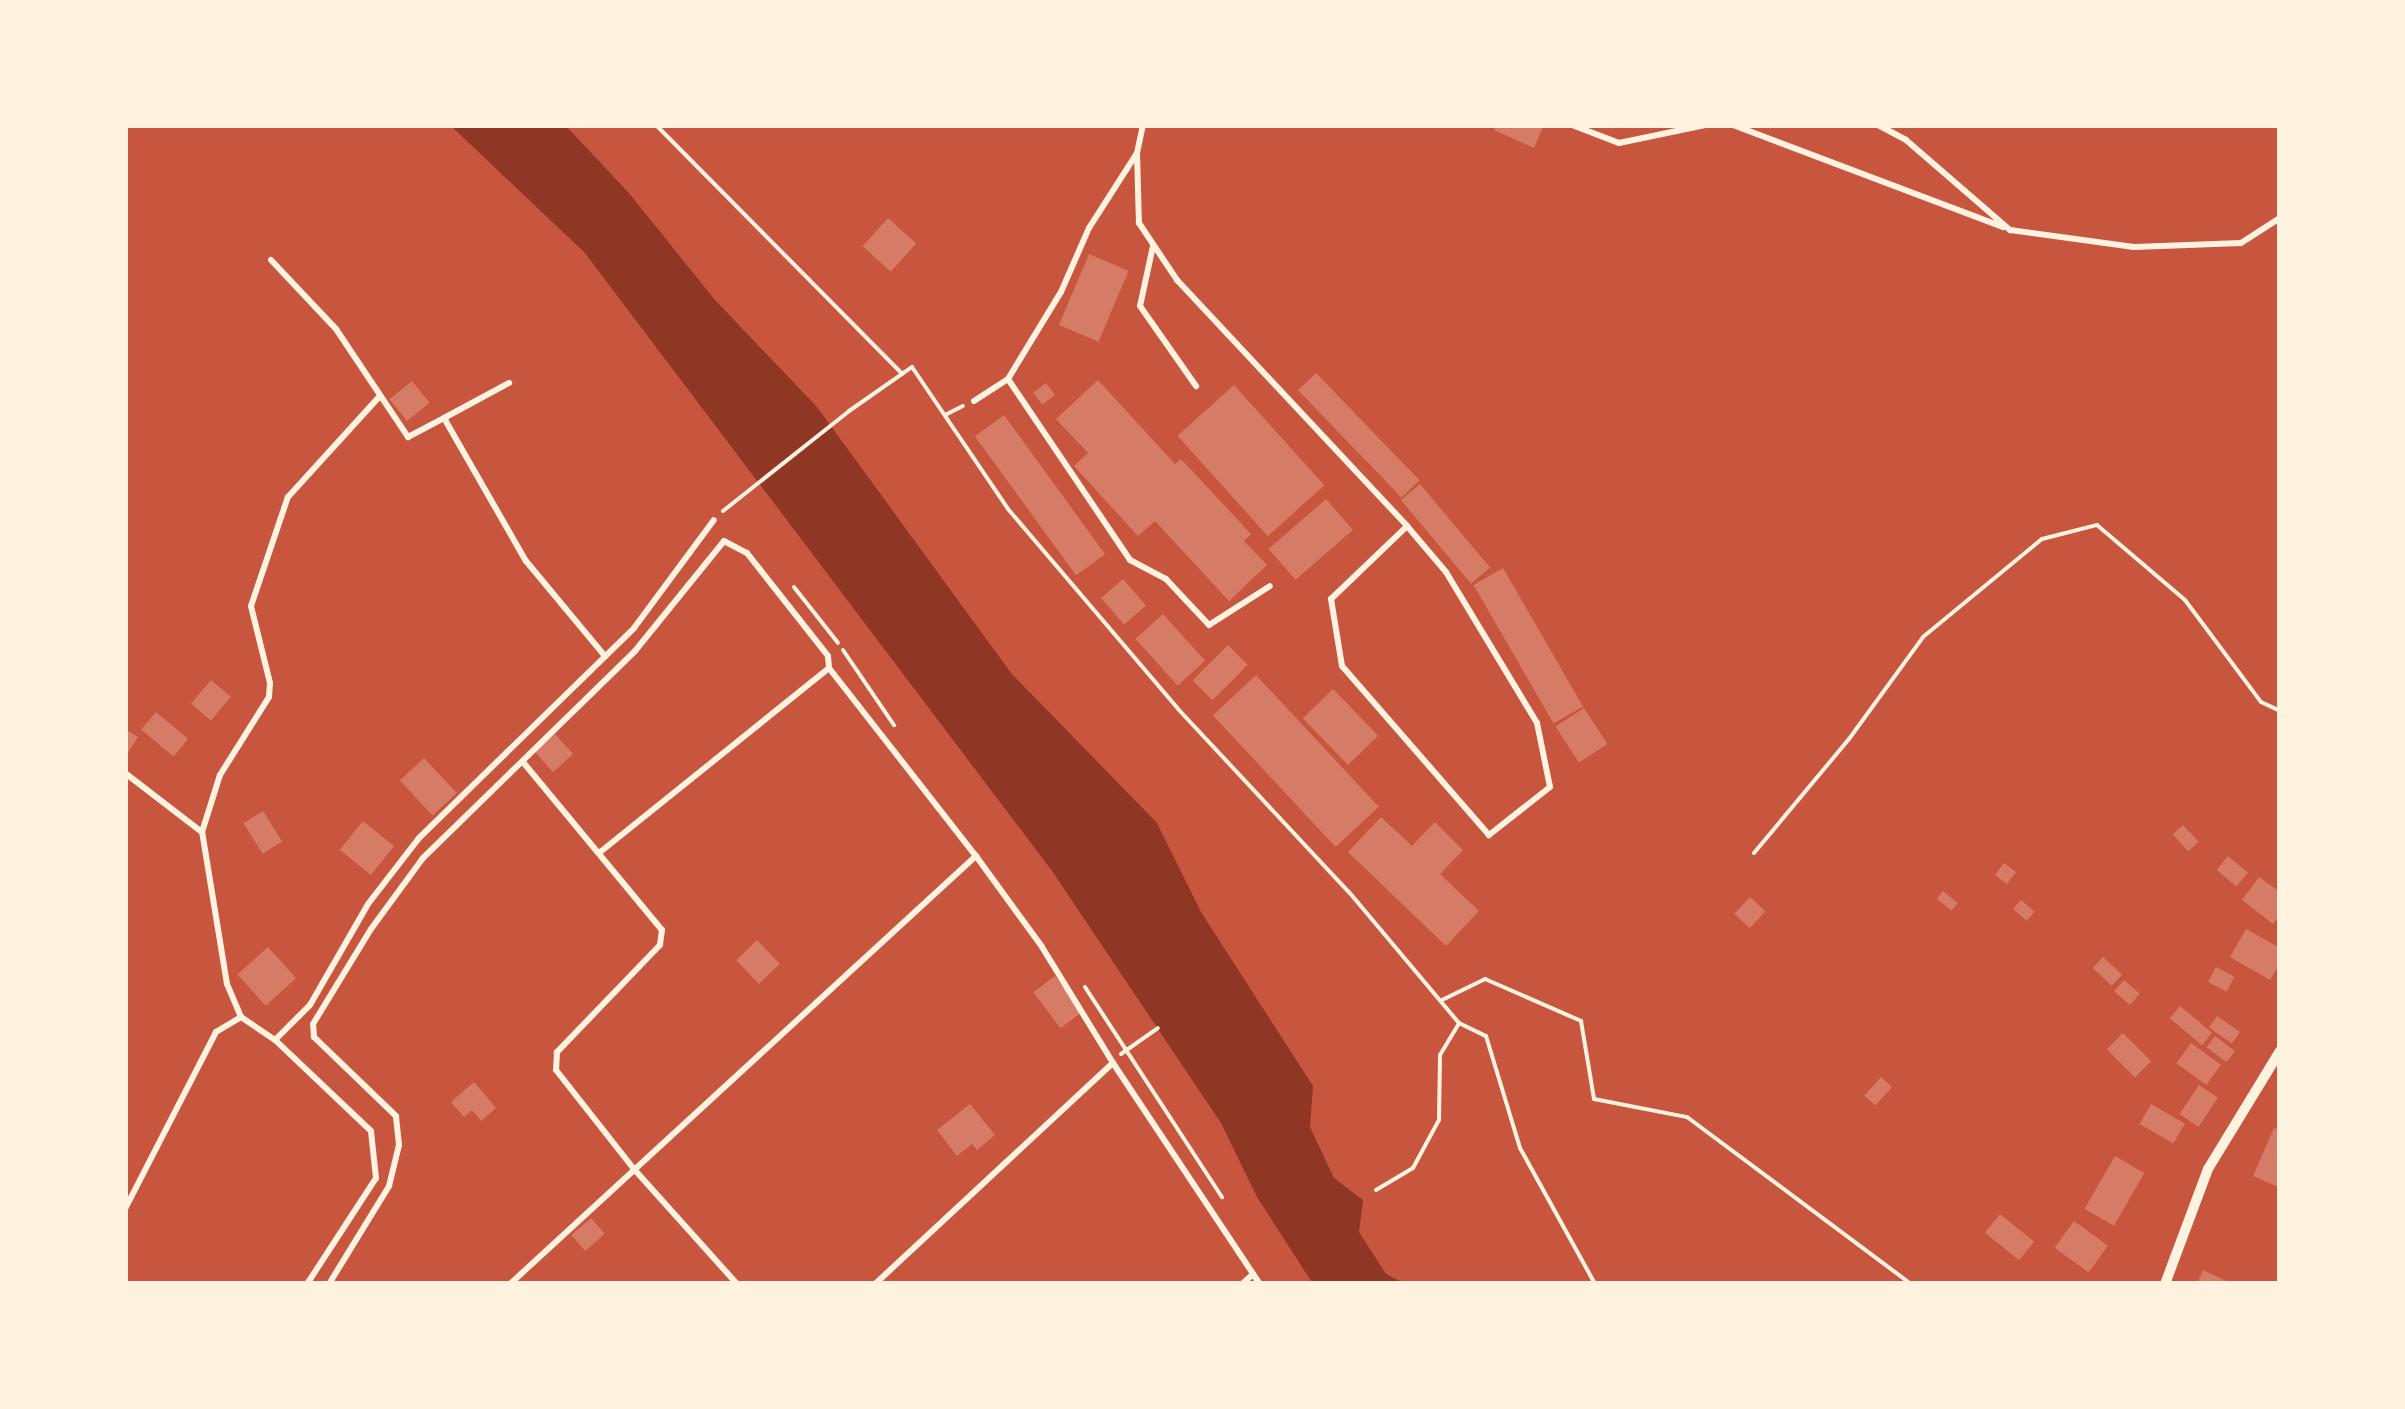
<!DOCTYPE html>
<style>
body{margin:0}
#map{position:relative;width:2405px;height:1409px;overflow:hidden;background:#c8553d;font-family:Helvetica,sans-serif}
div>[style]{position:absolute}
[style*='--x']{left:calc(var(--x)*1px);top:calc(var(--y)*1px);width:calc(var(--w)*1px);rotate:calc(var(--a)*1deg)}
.water>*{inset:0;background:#8f3625}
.building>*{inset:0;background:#d67c66;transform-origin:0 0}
.path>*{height:4px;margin:-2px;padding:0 2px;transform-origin:2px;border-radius:2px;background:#fff3e0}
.service>*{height:6px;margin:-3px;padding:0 3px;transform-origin:3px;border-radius:3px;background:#fff3e0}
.minor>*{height:10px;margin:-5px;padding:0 5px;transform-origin:5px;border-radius:5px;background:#fff3e0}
span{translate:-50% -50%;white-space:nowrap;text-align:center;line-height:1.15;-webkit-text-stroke:9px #fff3e0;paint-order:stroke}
.frame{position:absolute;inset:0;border:128px solid #fff3e0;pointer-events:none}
</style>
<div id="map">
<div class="water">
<i style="clip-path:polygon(450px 125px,565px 125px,628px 192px,715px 300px,817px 407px,1011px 673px,1157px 823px,1201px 912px,1313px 1086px,1310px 1127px,1334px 1178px,1363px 1200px,1359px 1232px,1386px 1274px,1406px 1284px,1313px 1284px,1257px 1197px,1221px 1123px,1052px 871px,585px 253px)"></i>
</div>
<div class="building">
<i style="clip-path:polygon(1496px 125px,1544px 125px,1534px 148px,1494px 130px)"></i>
<i style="left:888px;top:218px;width:38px;height:38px;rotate:42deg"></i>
<i style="left:1089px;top:254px;width:43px;height:77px;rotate:23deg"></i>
<i style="left:1316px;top:373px;width:149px;height:25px;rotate:46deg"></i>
<i style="clip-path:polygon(1098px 380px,1175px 464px,1181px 459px,1251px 534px,1244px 541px,1267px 565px,1229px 601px,1155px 521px,1138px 536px,1074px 466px,1088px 453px,1056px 419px)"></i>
<i style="left:412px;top:381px;width:28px;height:29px;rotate:51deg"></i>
<i style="left:1046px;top:383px;width:15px;height:16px;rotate:53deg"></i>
<i style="left:1234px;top:385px;width:135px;height:76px;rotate:48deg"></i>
<i style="left:1004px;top:415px;width:172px;height:36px;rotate:54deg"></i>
<i style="left:1420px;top:484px;width:109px;height:25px;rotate:50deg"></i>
<i style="left:1326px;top:499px;width:41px;height:76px;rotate:49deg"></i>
<i style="left:1503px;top:568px;width:160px;height:34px;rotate:60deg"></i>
<i style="left:1123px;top:579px;width:35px;height:29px;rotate:49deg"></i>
<i style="left:1163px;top:614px;width:63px;height:37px;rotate:48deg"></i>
<i style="left:1228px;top:645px;width:28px;height:50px;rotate:45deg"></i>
<i style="left:1256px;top:675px;width:180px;height:59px;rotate:47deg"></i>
<i style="left:211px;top:680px;width:26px;height:31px;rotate:40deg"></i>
<i style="left:1333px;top:689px;width:65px;height:42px;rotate:46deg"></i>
<i style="left:1584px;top:708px;width:43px;height:34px;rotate:57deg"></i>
<i style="left:156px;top:712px;width:42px;height:23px;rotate:40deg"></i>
<i style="clip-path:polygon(125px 729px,138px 737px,125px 757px)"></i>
<i style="left:555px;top:734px;width:27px;height:27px;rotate:48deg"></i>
<i style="left:424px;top:758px;width:48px;height:33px;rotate:47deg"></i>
<i style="left:263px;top:811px;width:36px;height:23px;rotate:58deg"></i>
<i style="clip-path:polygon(1381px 817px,1412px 846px,1435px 822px,1463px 850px,1440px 874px,1479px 911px,1446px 946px,1348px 852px)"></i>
<i style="left:363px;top:821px;width:40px;height:37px;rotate:39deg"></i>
<i style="left:2183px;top:825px;width:23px;height:14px;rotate:47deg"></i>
<i style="left:2228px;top:856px;width:26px;height:18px;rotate:40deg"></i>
<i style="left:2004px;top:863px;width:15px;height:15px;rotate:37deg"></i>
<i style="clip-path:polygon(2259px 877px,2280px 892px,2280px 915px,2273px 924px,2242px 900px)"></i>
<i style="left:1943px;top:891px;width:19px;height:10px;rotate:39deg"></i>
<i style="left:1750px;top:897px;width:21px;height:23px;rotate:43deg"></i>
<i style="left:2021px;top:900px;width:18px;height:12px;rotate:41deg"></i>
<i style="clip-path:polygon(2246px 929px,2280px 948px,2280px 963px,2270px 980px,2230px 957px)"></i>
<i style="left:757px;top:940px;width:33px;height:29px;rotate:46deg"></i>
<i style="left:268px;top:947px;width:42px;height:41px;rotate:48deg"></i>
<i style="left:2103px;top:957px;width:26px;height:15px;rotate:43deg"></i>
<i style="left:2216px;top:967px;width:21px;height:17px;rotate:28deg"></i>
<i style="left:1055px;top:976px;width:45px;height:27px;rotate:53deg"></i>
<i style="left:2124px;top:980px;width:21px;height:15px;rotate:41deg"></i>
<i style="left:2180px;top:1006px;width:42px;height:16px;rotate:40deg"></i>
<i style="left:2217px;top:1016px;width:28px;height:14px;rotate:35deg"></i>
<i style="left:2123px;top:1033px;width:40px;height:23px;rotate:45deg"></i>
<i style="left:2215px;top:1036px;width:25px;height:14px;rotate:37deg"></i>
<i style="left:2191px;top:1043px;width:37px;height:25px;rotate:36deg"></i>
<i style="left:1881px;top:1077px;width:15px;height:25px;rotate:42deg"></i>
<i style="clip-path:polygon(474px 1082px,496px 1108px,481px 1121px,472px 1110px,464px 1117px,451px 1102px)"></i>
<i style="left:2199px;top:1085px;width:23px;height:35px;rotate:34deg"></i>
<i style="clip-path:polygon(970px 1104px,995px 1135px,977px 1150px,972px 1144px,957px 1156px,937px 1130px)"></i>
<i style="left:2151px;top:1104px;width:39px;height:23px;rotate:30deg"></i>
<i style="clip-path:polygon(2274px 1128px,2280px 1130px,2280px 1188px,2253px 1176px)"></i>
<i style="left:2115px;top:1156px;width:34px;height:61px;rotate:30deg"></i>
<i style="left:2000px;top:1214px;width:44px;height:24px;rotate:39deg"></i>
<i style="left:591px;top:1218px;width:21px;height:26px;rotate:49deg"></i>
<i style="left:2074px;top:1221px;width:42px;height:33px;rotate:36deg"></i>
<i style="clip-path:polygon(2203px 1270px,2233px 1284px,2197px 1284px)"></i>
</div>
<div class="path">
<i style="--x:656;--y:125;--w:350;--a:45.3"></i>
<i style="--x:945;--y:415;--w:20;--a:-27"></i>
<i style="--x:723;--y:511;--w:161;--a:-38.4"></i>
<i style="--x:849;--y:411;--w:77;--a:-34.9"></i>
<i style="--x:912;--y:367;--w:171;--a:55.9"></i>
<i style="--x:1008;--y:509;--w:264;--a:49.6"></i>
<i style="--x:1179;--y:710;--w:249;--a:47"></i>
<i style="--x:1349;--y:892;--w:171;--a:50"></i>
<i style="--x:1459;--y:1023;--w:30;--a:26"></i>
<i style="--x:1486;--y:1036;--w:117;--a:73.1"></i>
<i style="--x:1520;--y:1148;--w:155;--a:61.1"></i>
<i style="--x:794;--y:587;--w:71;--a:51.8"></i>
<i style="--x:843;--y:650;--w:91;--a:55.8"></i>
<i style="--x:1754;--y:853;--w:148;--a:-50.2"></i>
<i style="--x:1849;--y:739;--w:126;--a:-54"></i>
<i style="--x:1923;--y:637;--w:154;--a:-39.5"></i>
<i style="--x:2042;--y:539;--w:57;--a:-14.3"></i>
<i style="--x:2097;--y:525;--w:116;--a:40.4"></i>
<i style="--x:2185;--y:600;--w:127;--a:53.3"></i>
<i style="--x:2261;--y:702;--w:21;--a:25"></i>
<i style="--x:1085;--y:987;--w:251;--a:56.9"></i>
<i style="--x:1442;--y:1000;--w:48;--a:-26"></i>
<i style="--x:1485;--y:979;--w:105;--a:23.6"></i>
<i style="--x:1581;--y:1021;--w:79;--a:80.5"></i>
<i style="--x:1594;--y:1099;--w:95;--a:11"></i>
<i style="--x:1687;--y:1117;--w:279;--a:36.7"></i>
<i style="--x:1121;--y:1054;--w:45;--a:-35.1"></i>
<i style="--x:1376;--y:1190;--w:43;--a:-30.7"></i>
<i style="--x:1413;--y:1168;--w:55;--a:-61.6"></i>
<i style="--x:1439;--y:1120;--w:65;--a:-89.1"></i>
<i style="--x:1440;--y:1055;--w:37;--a:-59"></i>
</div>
<div class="service">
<i style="--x:1572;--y:125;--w:50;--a:21"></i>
<i style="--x:1619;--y:143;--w:88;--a:-11.8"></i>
<i style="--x:1733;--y:125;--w:289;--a:20.7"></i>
<i style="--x:1878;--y:125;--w:32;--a:28"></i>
<i style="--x:1906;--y:140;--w:138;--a:40.9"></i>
<i style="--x:2010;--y:230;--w:125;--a:7.8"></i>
<i style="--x:2134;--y:247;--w:107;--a:-2.1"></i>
<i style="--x:2241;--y:243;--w:46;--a:-32.7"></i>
<i style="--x:1137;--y:153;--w:70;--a:88.4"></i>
<i style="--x:1139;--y:223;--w:69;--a:56.3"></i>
<i style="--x:1177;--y:280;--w:337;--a:46.9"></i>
<i style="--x:1407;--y:526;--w:60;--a:49.7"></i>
<i style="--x:1446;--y:572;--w:176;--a:58.9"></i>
<i style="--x:1537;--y:723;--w:65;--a:78.5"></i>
<i style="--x:1550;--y:787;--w:78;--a:141.8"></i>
<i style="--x:1489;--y:835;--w:224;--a:-131"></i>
<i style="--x:1342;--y:666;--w:68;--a:-99.3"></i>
<i style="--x:1331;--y:599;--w:105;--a:-43.8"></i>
<i style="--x:1153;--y:246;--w:61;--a:102.2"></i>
<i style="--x:1140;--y:306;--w:98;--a:55"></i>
<i style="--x:271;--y:260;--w:95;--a:46.7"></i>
<i style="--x:336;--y:329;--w:130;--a:56.3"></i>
<i style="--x:408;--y:437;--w:41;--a:-27.8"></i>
<i style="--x:444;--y:418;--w:165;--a:60.2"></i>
<i style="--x:526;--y:561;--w:124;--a:50.3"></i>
<i style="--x:1008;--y:379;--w:218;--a:56"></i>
<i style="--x:1130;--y:560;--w:41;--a:27.8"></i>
<i style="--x:1166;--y:579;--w:63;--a:46.9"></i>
<i style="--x:1209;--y:625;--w:72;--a:-32.6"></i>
<i style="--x:974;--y:401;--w:40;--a:-32.9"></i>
<i style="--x:1008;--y:379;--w:102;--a:-58.7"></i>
<i style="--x:1061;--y:292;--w:70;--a:-66.4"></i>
<i style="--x:1089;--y:228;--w:89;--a:-57.4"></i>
<i style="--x:1137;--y:153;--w:29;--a:-78"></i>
<i style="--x:444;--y:418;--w:74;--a:-28.3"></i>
<i style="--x:523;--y:762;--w:218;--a:50.4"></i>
<i style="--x:662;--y:930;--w:15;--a:98"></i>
<i style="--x:660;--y:945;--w:149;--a:133.9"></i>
<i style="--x:557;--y:1052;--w:18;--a:93"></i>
<i style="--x:556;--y:1070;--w:125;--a:51.8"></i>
<i style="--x:633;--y:1168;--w:156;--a:48.1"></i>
<i style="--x:125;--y:773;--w:97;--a:37.5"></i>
<i style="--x:599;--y:853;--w:295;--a:-38.8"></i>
<i style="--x:275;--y:1040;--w:49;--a:-45"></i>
<i style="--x:310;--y:1005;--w:116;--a:-60.1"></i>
<i style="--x:368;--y:904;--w:83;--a:-52.3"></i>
<i style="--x:419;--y:838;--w:301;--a:-44.3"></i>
<i style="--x:634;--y:628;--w:134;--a:-53.5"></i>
<i style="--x:125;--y:1209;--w:199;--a:-62.8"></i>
<i style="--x:216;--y:1032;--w:29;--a:-31"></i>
<i style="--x:307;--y:1284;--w:126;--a:-56.9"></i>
<i style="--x:376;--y:1178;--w:47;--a:-96.1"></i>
<i style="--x:371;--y:1131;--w:132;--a:-136.5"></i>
<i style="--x:275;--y:1040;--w:41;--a:-145.9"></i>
<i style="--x:241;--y:1017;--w:36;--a:-113"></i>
<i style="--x:227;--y:984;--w:154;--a:-99.3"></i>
<i style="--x:202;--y:832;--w:60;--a:-72.5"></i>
<i style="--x:220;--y:775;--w:92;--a:-57.9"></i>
<i style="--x:269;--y:697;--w:14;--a:-86"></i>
<i style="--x:270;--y:683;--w:79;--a:-103.9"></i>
<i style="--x:251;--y:606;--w:115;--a:-71.3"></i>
<i style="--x:288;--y:497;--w:134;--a:-47.7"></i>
<i style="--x:329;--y:1284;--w:115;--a:-58.5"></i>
<i style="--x:389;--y:1186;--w:42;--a:-76.3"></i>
<i style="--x:399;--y:1145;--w:29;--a:-96"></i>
<i style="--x:396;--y:1116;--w:114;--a:-136.1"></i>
<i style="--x:314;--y:1037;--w:13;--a:-94"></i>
<i style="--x:313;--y:1024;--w:111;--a:-58.6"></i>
<i style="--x:371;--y:929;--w:88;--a:-53.8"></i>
<i style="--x:423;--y:858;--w:296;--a:-44.3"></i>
<i style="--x:635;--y:651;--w:141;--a:-51"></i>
<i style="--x:724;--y:541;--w:26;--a:28"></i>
<i style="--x:747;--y:553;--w:131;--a:51.8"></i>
<i style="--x:828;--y:656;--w:12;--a:85"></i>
<i style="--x:829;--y:668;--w:239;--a:52"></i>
<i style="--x:976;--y:856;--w:112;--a:54"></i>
<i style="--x:1042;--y:947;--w:136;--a:58.5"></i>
<i style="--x:1113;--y:1063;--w:265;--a:56.4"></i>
<i style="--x:510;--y:1284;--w:633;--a:-42.57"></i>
<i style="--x:875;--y:1284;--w:325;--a:-42.9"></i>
<i style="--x:1242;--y:1284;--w:15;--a:-42"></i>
</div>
<div class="minor">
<i style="--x:2165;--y:1284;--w:123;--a:-69.5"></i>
<i style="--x:2208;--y:1169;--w:138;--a:-58.6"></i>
</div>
<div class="frame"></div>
</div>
